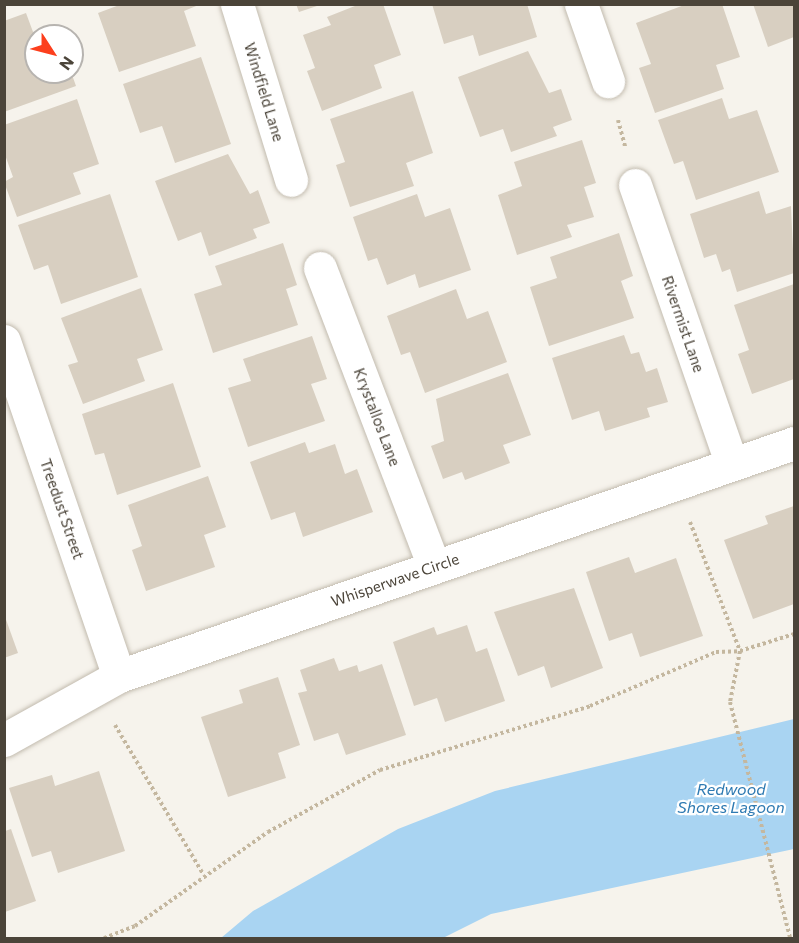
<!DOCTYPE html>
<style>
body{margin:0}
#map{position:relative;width:799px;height:943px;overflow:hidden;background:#f6f3ec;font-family:Commissioner,sans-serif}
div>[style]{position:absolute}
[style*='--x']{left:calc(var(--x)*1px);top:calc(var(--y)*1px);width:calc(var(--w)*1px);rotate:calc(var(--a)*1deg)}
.water>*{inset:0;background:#a9d4f2}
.building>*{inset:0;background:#d8cfc1}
.path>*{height:4px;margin-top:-2px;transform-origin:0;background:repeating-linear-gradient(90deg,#c4b79f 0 3px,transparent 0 6px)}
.roads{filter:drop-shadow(0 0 2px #c2bbae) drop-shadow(0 0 2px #c2bbae)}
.minor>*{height:33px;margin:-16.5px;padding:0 16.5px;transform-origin:16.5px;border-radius:16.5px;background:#fff}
span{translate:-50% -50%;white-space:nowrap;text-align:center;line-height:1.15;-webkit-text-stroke:4.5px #fff;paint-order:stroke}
.street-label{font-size:15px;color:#4b4439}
.water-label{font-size:16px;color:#2e7ab2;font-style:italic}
.frame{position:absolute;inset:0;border:6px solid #4b4439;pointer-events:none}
.north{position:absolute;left:24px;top:24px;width:60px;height:60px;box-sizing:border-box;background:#fff;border:2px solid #b7b4b0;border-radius:50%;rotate:126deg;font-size:16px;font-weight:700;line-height:24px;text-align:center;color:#4b4439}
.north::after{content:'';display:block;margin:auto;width:21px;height:27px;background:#fc3f1d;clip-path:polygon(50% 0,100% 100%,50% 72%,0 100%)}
</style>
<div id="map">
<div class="water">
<i style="clip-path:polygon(794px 719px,794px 849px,491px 914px,443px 938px,221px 938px,253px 911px,398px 829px,495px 791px)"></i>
</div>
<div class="building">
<i style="clip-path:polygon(122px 4px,201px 4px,184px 11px,196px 46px,119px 72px,98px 13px)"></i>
<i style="clip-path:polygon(296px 4px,320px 4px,320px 5px,299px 12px)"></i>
<i style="clip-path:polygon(360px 4px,383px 4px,401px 55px,374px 65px,382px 88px,322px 111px,307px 71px,315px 68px,303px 35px,331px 25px,327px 17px)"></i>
<i style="clip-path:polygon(432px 4px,527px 4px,537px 37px,479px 56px,473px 35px,444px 44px)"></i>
<i style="clip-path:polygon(687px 4px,722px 4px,740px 57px,716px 65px,724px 89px,655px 113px,639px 68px,651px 64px,636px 23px)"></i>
<i style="clip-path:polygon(753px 4px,794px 4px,794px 37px,768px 47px)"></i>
<i style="clip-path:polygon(26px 13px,36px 40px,36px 72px,71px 72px,76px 86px,4px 112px,4px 21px)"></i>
<i style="clip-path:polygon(528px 51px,549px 93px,561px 89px,572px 120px,553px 127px,557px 136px,511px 152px,503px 129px,480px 137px,458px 77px)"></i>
<i style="clip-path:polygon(201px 57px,231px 144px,175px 163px,162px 126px,140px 133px,123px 84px)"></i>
<i style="clip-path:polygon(413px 91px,433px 153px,406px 163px,414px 186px,350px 207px,336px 165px,345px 162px,330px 119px)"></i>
<i style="clip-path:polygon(722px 98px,729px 119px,757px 110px,779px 172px,696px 200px,683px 161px,674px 164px,658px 120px)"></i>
<i style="clip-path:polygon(77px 99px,99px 164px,73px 173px,81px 194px,17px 217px,4px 182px,13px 177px,4px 152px,4px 125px)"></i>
<i style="clip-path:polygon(582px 140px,596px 183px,584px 187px,594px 217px,567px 225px,572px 237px,517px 255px,498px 195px,522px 186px,514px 162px)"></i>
<i style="clip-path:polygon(228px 154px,250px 194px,258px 190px,270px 223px,253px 229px,257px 238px,209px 256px,201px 232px,178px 241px,155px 181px)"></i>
<i style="clip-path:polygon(759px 191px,766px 214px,791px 206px,794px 273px,737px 292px,730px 269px,722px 272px,716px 254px,704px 258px,690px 214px)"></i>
<i style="clip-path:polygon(110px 194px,138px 277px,61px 304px,48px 265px,34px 270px,18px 225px)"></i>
<i style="clip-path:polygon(417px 194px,425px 217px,450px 208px,471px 270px,419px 288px,415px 274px,387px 285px,377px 258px,368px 261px,353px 217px)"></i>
<i style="clip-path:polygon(619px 233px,633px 276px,621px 281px,634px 318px,549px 346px,530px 287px,557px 278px,550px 257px)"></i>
<i style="clip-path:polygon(283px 243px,297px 285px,286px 289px,298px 325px,213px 353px,194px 294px,222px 285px,215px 266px)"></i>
<i style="clip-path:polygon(794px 284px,794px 379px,752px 394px,738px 354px,749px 350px,734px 305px)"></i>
<i style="clip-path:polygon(141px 288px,163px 350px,137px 359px,145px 381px,83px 404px,68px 365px,78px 362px,61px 318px)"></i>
<i style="clip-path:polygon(456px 289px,467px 319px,488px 311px,507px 362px,425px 393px,410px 352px,401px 355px,387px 316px)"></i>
<i style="clip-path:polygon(624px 335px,631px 354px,639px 352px,646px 372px,657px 368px,668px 402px,647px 408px,650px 417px,605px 431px,599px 411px,572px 420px,552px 358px)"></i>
<i style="clip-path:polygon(312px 336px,327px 379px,311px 384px,325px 421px,248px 447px,228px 388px,251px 381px,243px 359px)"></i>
<i style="clip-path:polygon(508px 373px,531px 435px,503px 445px,510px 463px,465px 480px,462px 472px,443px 479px,431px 446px,444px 441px,436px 399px)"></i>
<i style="clip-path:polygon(173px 383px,201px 467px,117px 495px,104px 453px,95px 455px,82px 414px)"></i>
<i style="clip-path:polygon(305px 442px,309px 453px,335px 444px,345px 474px,357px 469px,373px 512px,303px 537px,295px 512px,271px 520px,250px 462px)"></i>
<i style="clip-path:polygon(208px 476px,226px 527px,204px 535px,215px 567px,146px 591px,132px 550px,142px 546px,128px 505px)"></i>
<i style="clip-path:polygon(794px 506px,794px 604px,753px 619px,724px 540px,768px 524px,765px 516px)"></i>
<i style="clip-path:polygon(629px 557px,635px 573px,676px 558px,703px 636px,640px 657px,632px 633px,609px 641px,586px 572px)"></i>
<i style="clip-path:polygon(574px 588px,603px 668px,551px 688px,544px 666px,518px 676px,494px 612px)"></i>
<i style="clip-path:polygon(4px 614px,18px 653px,4px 658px)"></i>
<i style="clip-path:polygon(467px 625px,476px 652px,487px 648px,505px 701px,445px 722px,437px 698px,414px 706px,393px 642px,434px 627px,437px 635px)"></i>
<i style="clip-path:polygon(334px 658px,339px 671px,357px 665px,359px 672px,382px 664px,406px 735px,346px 755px,338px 733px,314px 741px,298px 693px,307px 691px,300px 670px)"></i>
<i style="clip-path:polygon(278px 677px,300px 745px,278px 753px,286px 778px,228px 797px,201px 717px,243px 703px,239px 690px)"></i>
<i style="clip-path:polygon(99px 771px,125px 851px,58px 873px,51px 851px,32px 857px,9px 788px,52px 775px,55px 786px)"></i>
<i style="clip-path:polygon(11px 829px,36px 901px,5px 912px,5px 831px)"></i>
</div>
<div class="path">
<i style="--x:618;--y:120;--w:28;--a:75"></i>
<i style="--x:690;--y:522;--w:138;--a:68.8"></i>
<i style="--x:740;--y:651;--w:52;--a:101.1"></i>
<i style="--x:730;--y:702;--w:244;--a:75.7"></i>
<i style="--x:115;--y:725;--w:173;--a:59.4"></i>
<i style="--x:104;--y:938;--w:33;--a:-21"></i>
<i style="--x:135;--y:926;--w:163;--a:-35.3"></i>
<i style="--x:268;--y:832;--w:128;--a:-29"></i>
<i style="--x:380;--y:770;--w:220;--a:-16.9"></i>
<i style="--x:590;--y:706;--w:137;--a:-23.2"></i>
<i style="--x:716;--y:652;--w:24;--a:-2"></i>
<i style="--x:740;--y:651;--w:57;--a:-17.5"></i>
</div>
<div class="roads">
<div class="minor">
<i style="--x:237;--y:4;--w:184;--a:72.9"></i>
<i style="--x:581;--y:4;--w:82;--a:70.7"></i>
<i style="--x:635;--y:185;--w:294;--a:70.9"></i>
<i style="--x:320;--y:268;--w:319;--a:69.1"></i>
<i style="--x:4;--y:341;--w:354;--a:71.1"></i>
<i style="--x:4;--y:740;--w:132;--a:-29.1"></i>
<i style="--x:119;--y:676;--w:714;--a:-19.04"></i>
</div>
</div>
<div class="street-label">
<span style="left:264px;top:92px;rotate:73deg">Windfield Lane</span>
<span style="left:683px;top:324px;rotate:71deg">Rivermist Lane</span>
<span style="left:377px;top:417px;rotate:69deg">Krystallos Lane</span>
<span style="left:62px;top:509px;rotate:71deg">Treedust Street</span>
<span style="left:395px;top:580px;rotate:-19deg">Whisperwave Circle</span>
</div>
<div class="water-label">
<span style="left:731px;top:798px">Redwood<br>Shores Lagoon</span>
</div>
<div class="frame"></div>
<div class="north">N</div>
</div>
